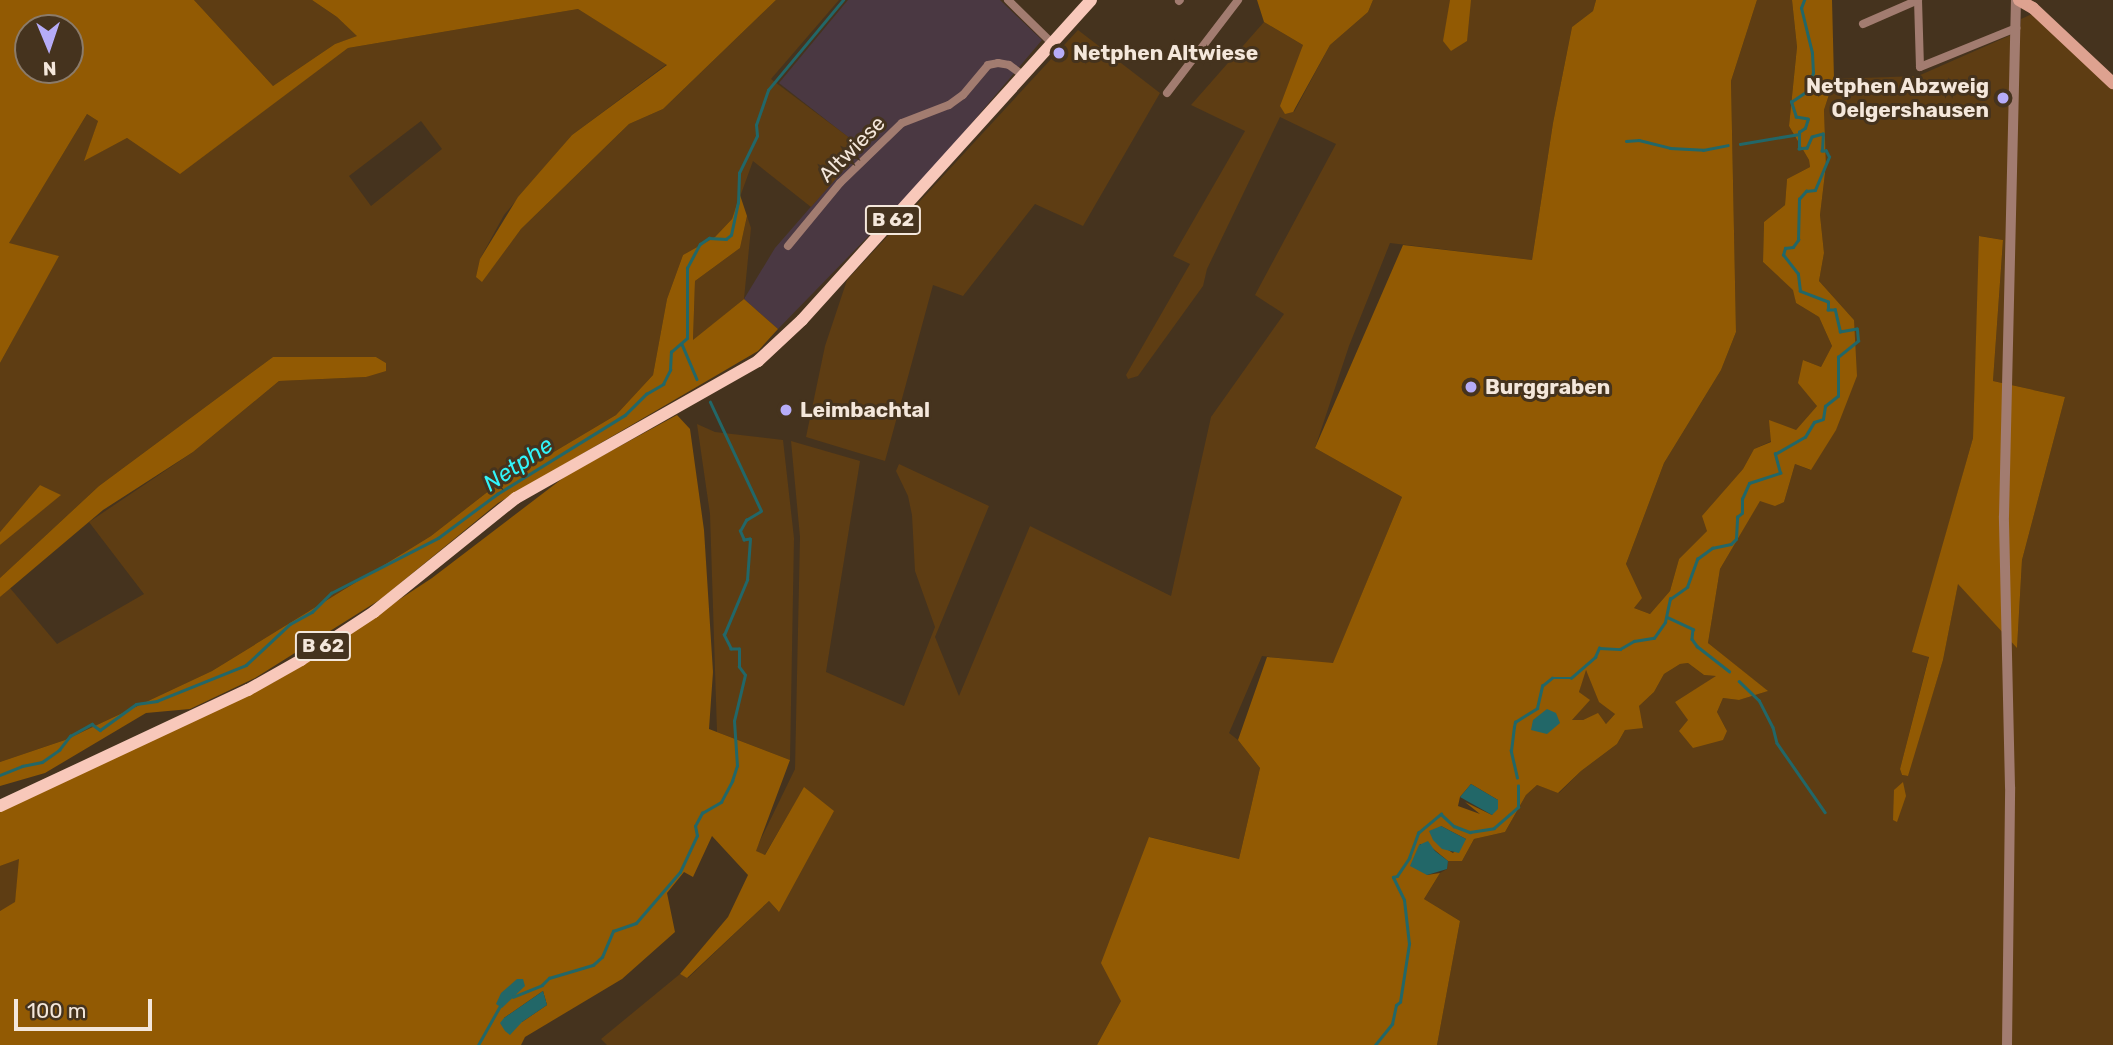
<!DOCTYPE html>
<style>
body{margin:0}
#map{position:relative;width:2113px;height:1045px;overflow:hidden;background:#45331e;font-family:Rubik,sans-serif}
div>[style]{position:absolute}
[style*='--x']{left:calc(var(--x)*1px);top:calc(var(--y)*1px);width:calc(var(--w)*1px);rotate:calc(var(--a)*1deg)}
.industrial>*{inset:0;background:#4a3842}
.green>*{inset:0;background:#5e3d13}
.forest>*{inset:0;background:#925a03}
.water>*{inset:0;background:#226768}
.stream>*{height:2.5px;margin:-1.25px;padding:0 1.25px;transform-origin:1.25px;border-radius:1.25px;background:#226768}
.minor>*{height:8px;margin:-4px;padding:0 4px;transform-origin:4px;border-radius:4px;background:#a27c70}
.tertiary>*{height:10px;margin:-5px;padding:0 5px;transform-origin:5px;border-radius:5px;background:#a27c70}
.secondary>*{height:12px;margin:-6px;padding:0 6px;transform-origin:6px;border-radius:6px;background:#dea290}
.primary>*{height:12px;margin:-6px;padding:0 6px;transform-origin:6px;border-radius:6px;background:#f8c8ba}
.dots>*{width:19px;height:19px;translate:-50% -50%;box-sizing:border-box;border:4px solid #45331e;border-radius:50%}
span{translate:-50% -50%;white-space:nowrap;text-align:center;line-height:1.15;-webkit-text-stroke:6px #45331e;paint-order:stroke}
.shield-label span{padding:2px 5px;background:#45331e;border:2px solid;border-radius:5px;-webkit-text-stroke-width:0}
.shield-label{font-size:19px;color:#f4e7db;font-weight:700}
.poi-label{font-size:21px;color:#f4e7db;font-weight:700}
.left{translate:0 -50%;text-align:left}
.right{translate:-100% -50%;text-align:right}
.street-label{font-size:21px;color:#f4e7db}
.water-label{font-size:23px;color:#32f5f9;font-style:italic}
.north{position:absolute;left:14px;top:14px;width:70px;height:70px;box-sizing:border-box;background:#45331e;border:2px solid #8b7b6a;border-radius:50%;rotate:178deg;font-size:19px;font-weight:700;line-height:28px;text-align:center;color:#f4e7db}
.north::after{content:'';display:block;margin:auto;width:24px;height:32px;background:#b6acf8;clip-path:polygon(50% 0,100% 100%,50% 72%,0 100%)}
.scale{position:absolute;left:14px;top:999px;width:138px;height:32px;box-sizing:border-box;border:4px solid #f4e7db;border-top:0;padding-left:9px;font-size:21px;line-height:24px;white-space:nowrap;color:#f4e7db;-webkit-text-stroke:5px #45331e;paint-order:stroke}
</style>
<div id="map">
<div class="industrial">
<i style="clip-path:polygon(848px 0,1000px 0,1042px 40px,927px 176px,778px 329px,744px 299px,775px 248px,862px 148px,779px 83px)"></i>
</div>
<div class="green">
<i style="clip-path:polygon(194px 0,312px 0,337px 17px,358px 36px,335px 44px,273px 86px)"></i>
<i style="clip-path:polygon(evenodd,776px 0,839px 0,771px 79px,863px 148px,811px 207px,753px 161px,732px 219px,715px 237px,683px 255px,667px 299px,653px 375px,616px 415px,490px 490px,431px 536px,212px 671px,65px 740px,0 762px,0 597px,10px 588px,57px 644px,144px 594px,89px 522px,193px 452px,279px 381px,366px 377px,386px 363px,376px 357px,273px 357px,99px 486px,0 578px,0 545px,60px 495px,40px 485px,0 532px,0 363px,58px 256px,8px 244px,87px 114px,98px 121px,85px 160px,127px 138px,180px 173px,348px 48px,578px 9px,667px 64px,572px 135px,504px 215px,480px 259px,482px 281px,521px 229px,629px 124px,663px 109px,776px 0,421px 121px,442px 149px,371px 206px,349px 176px,421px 121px)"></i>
<i style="clip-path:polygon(1373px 0,1596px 0,1593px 11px,1572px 27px,1553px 123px,1532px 260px,1390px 243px,1349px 346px,1315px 448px,1402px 497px,1333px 664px,1262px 656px,1229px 733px,1238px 740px,1260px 768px,1239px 859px,1150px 837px,1121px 1001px,1097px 1045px,607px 1045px,601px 1039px,680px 974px,688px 978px,769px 901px,778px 911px,804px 788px,764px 856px,755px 851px,795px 769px,800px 537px,791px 441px,860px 461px,826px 672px,904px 706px,935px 627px,915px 571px,912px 515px,908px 496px,896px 471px,899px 464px,989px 506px,935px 637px,959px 696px,1030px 526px,1171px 596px,1211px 417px,1284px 314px,1255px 295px,1336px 144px,1280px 117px,1207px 269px,1203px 286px,1138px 376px,1128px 379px,1126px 375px,1190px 264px,1173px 256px,1245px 131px,1191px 105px,1264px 22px,1303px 45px,1294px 112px,1330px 45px,1368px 12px)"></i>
<i style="clip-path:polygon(1757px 0,1792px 0,1797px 47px,1789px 126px,1809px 160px,1810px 167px,1787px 179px,1785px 205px,1764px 222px,1763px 262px,1794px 290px,1796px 303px,1819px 317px,1832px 346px,1821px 367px,1803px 360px,1817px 406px,1796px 430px,1754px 449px,1743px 469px,1712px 505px,1707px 531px,1679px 559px,1670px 591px,1650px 614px,1634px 608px,1626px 564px,1664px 463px,1721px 370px,1736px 332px,1731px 81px)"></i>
<i style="clip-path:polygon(evenodd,2032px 14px,2113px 86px,2113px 1045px,1437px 1045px,1460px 921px,1424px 899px,1440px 873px,1447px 869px,1448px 861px,1462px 861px,1474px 839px,1505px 832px,1526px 795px,1537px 785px,1559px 793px,1581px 771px,1617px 744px,1639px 706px,1654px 692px,1664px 674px,1680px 664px,1688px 663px,1704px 675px,1718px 676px,1675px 702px,1727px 731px,1717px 712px,1723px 698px,1739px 700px,1767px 691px,1708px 643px,1720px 569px,1760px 500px,1784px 502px,1795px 464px,1810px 470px,1854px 320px,1819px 281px,1824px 253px,1820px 215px,1826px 165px,1824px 110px,1834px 79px,1918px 76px,2020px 31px,2021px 19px,2032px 14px,1980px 236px,2003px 240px,1993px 381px,2065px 397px,2022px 560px,2017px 647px,1958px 583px,1943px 660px,1907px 776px,1902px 775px,1900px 769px,1929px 656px,1913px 652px,1973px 438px,1980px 236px)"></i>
<i style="clip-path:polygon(1078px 30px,1160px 93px,1083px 226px,1035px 204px,963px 296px,933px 285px,885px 461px,806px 437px,825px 346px,847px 280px)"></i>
<i style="clip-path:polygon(747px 216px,751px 228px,744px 299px,693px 341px,695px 281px,740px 248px)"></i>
<i style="clip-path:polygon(697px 424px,715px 432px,783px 440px,794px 538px,790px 760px,717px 732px,710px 514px)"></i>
<i style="clip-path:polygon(1585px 669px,1615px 714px,1606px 724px,1598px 714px,1583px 720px,1571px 721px,1589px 700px,1579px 692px)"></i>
<i style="clip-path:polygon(20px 858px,15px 903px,0 911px,0 866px)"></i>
</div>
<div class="forest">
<i style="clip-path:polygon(evenodd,0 0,194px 0,273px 86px,335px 44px,357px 36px,337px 17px,312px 0,776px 0,663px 109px,629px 124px,521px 229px,482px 282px,476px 277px,480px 259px,518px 197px,572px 135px,667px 65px,578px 9px,348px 48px,180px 174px,127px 138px,84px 161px,98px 121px,87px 114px,9px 243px,59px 256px,0 363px,0 0,28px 28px,70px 28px,70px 70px,28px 70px,28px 28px)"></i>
<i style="clip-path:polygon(1257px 0,1373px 0,1368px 12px,1330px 45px,1293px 112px,1285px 114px,1280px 106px,1303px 45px,1264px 22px)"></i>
<i style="clip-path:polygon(1450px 0,1471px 0,1467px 41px,1451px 51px,1443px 41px)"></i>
<i style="clip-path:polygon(evenodd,1596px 0,1757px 0,1731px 81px,1736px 332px,1721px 370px,1664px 463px,1626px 564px,1642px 598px,1634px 608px,1650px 614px,1670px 591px,1679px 559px,1707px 531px,1702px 516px,1743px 469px,1754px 449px,1771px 442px,1769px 420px,1796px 430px,1817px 406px,1798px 383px,1803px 360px,1821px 367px,1832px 346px,1819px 317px,1796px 303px,1793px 290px,1763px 262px,1764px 222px,1785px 205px,1787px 179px,1810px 167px,1809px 160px,1789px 126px,1797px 47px,1792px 0,1832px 0,1834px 79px,1824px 110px,1826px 165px,1820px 215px,1824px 253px,1819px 281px,1854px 320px,1857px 376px,1836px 430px,1811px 470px,1795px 464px,1784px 502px,1775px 506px,1760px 501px,1720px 569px,1708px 643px,1768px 691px,1739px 700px,1723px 698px,1717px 712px,1727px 731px,1723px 740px,1693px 748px,1679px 731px,1688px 720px,1675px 702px,1716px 676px,1704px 675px,1688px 663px,1680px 664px,1664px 674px,1654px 692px,1639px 706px,1643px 728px,1625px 730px,1617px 744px,1581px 771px,1558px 793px,1537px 785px,1526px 795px,1505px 832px,1474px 839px,1462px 861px,1448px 861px,1431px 847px,1420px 844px,1417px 854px,1427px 875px,1440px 873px,1424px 899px,1460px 921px,1437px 1045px,1097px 1045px,1121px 1001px,1101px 963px,1149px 837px,1239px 859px,1260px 768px,1238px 740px,1267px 657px,1333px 663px,1402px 497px,1315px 448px,1403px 245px,1532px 260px,1553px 123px,1572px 27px,1593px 11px,1596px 0,1586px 670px,1599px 702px,1615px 714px,1606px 724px,1598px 713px,1583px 720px,1572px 720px,1590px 700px,1579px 692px,1586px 670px,1596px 0,1471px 784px,1498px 800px,1492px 815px,1465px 802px,1480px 814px,1458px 806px,1460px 797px,1471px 784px,1596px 0,1441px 826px,1466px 839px,1453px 853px,1440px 845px,1441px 826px)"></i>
<i style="clip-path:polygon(740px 195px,747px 216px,740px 248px,695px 281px,693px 340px,744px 299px,778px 329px,758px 351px,498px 503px,381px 599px,255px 678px,190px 709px,146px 713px,45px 773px,0 786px,0 762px,65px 740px,212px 671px,431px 536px,490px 490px,616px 415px,653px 375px,667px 299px,683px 255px,715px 237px,732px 219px)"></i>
<i style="clip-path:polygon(1979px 236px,2003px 240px,1993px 381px,2065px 397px,2022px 560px,2017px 648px,1958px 584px,1943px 660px,1908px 776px,1902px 775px,1900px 769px,1929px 657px,1912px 652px,1973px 438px)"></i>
<i style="clip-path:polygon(273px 357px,376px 357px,386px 363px,386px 371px,366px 377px,279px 381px,193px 452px,103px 510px,0 597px,0 578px,99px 486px)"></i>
<i style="clip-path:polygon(evenodd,677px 415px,690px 429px,704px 530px,713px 672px,709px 729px,790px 760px,756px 851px,765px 855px,804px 787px,834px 811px,779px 912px,769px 901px,687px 978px,680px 974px,728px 917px,748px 875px,712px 836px,693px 877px,684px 872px,667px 893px,675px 932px,622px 979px,525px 1037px,521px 1045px,0 1045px,0 911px,15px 902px,19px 859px,0 866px,0 811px,274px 682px,432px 578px,567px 475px,677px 415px,543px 991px,547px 1005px,522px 1022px,504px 1018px,543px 991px)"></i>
<i style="clip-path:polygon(40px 485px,61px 495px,0 545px,0 532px)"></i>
<i style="clip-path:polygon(1903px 782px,1906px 796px,1897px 822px,1893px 820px,1894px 790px)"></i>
</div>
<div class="water">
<i style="clip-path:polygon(1547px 709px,1556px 713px,1560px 723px,1547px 734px,1531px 730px,1533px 720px)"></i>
<i style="clip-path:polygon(1471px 784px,1498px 800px,1498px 809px,1492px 815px,1460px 797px)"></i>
<i style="clip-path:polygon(1441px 826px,1466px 839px,1459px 853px,1442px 849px,1433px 840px,1429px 831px)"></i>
<i style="clip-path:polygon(1428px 841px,1435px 851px,1448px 861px,1447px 869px,1427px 875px,1410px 866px,1419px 845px)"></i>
<i style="clip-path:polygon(517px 979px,523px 979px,525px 986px,502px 1008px,496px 1004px,501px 993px)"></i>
<i style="clip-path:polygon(543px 991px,547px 1005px,522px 1022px,510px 1035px,505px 1031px,500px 1023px,504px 1018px)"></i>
</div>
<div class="stream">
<i style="--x:1626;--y:141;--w:13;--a:-4"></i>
<i style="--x:1639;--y:140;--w:32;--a:14"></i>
<i style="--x:1670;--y:148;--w:33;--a:3"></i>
<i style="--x:1703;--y:150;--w:25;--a:-11"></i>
<i style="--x:1740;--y:144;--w:60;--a:-9.6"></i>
<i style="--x:682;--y:344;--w:38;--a:67"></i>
<i style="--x:1667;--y:617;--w:29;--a:25"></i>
<i style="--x:1693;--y:629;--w:10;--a:96"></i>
<i style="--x:1692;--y:639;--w:9;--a:54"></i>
<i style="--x:1697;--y:646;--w:41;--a:38"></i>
<i style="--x:1739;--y:681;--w:28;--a:44"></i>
<i style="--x:1759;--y:700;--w:30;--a:63"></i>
<i style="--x:1773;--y:727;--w:16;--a:76"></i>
<i style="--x:1777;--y:743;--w:84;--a:55.2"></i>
<i style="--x:0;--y:775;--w:24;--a:-22"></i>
<i style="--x:22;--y:766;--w:20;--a:-11"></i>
<i style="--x:42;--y:762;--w:21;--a:-35"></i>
<i style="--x:59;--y:750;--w:18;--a:-52"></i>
<i style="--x:70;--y:736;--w:25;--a:-29"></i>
<i style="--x:92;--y:724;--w:10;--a:37"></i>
<i style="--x:100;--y:730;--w:44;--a:-35.8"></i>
<i style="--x:136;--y:704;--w:21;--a:-8"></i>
<i style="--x:157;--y:701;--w:96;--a:-22"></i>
<i style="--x:246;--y:665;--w:60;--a:-43"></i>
<i style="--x:290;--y:624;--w:25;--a:-29"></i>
<i style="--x:312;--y:612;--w:27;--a:-45"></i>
<i style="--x:331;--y:593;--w:120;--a:-27.2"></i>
<i style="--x:438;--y:538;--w:74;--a:-36.7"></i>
<i style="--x:497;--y:494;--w:150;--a:-31.7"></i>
<i style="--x:625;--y:415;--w:30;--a:-45"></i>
<i style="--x:646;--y:394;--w:20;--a:-30"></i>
<i style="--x:663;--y:384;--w:16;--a:-63"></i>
<i style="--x:670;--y:370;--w:18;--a:-87"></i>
<i style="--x:671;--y:352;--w:21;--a:-41"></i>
<i style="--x:687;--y:338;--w:70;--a:-90"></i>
<i style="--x:687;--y:268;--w:27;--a:-62"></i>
<i style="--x:700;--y:244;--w:11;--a:-34"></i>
<i style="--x:709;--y:238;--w:17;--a:3"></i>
<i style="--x:726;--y:239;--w:6;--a:-39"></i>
<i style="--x:731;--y:235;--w:33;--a:-78"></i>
<i style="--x:738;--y:203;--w:30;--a:-88"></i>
<i style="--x:739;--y:173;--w:41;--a:-64.1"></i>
<i style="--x:757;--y:136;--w:11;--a:-95"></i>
<i style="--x:756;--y:125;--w:37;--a:-71"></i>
<i style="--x:768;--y:90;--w:117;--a:-50.2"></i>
<i style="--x:1517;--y:778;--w:28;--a:-103"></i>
<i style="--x:1511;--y:751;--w:24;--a:-83"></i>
<i style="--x:1514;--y:727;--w:5;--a:-79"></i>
<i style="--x:1515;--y:722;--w:26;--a:-32"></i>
<i style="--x:1537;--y:708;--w:23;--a:-77"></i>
<i style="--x:1542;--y:686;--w:13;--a:-39"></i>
<i style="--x:1552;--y:678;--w:19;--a:0"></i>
<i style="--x:1571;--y:678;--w:32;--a:-41"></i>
<i style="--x:1595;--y:657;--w:10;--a:-66"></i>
<i style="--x:1599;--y:648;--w:21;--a:3"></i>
<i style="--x:1620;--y:649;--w:16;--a:-30"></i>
<i style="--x:1634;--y:641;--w:20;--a:-9"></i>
<i style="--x:1654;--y:638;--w:19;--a:-55"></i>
<i style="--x:1665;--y:622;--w:24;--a:-78"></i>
<i style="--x:1670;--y:599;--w:21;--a:-35"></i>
<i style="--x:1687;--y:587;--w:30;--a:-70"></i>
<i style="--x:1697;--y:559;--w:19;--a:-36"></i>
<i style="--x:1712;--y:548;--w:19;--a:-12"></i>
<i style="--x:1731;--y:544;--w:7;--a:-45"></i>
<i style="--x:1736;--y:539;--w:22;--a:-87"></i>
<i style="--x:1737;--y:517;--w:6;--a:-39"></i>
<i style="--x:1742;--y:513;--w:14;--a:-90"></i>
<i style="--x:1742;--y:499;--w:17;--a:-66"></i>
<i style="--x:1749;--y:483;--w:33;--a:-18"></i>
<i style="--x:1780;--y:473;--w:20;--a:-105"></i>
<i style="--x:1775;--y:454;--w:34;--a:-30"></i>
<i style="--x:1805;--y:437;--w:17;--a:-59"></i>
<i style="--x:1814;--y:422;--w:9;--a:-18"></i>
<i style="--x:1823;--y:419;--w:13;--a:-81"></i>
<i style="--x:1825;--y:406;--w:16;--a:-38"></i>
<i style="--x:1838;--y:396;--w:39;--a:-90"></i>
<i style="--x:1838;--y:357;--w:26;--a:-39"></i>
<i style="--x:1858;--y:341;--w:12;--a:-95"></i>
<i style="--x:1857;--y:329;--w:17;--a:170"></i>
<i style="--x:1840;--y:332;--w:23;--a:-103"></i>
<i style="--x:1835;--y:310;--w:7;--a:180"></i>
<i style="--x:1828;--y:310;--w:8;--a:-90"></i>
<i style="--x:1828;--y:302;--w:30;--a:-159"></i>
<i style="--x:1800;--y:291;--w:17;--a:-97"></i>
<i style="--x:1798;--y:274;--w:24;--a:-128"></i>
<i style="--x:1783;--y:255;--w:7;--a:-74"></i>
<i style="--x:1785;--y:248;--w:8;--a:-7"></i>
<i style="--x:1793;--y:247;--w:9;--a:-54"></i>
<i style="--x:1798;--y:240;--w:41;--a:-88.6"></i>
<i style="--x:1799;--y:199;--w:11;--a:-49"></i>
<i style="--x:1806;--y:191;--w:9;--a:-6"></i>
<i style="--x:1815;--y:190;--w:36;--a:-67"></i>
<i style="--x:1829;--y:157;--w:7;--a:-117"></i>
<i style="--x:1826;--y:151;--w:4;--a:180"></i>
<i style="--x:1822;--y:151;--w:17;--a:-87"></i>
<i style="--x:1823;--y:134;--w:11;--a:165"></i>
<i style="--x:1812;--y:137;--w:12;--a:114"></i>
<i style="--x:1807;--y:148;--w:8;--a:173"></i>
<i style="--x:1799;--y:149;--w:17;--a:-90"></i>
<i style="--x:1799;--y:132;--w:7;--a:-34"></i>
<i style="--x:1805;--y:128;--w:9;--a:-72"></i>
<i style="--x:1808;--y:119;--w:12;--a:-171"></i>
<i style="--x:1796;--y:117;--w:16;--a:-108"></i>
<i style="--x:1791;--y:102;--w:18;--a:-34"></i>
<i style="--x:1806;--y:92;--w:20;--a:-70"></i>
<i style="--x:1813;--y:73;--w:20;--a:-93"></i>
<i style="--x:1812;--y:53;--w:46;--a:-103.7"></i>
<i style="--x:1801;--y:8;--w:9;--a:-69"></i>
<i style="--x:513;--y:997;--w:31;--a:-22"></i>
<i style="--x:542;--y:985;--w:10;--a:-45"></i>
<i style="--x:549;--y:978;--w:46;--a:-16.5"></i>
<i style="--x:593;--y:965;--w:12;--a:-42"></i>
<i style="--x:602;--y:957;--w:28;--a:-67"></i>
<i style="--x:613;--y:931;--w:24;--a:-19"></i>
<i style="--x:636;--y:923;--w:67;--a:-49.2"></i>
<i style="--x:680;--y:872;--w:40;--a:-65"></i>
<i style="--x:697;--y:836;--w:10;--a:-101"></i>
<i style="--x:695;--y:826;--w:15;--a:-62"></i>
<i style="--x:702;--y:813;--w:22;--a:-30"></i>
<i style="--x:721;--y:802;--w:24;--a:-62"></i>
<i style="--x:732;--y:781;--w:16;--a:-72"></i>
<i style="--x:737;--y:766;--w:45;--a:-93.8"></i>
<i style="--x:734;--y:721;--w:47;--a:-76.6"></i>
<i style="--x:745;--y:675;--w:10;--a:-127"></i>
<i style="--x:739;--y:667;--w:18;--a:-90"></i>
<i style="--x:739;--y:649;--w:8;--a:180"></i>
<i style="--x:731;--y:649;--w:16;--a:-117"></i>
<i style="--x:724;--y:635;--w:60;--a:-67.3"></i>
<i style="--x:747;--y:580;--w:41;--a:-85.8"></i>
<i style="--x:750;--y:539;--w:6;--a:171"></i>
<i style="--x:744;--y:540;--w:10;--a:-114"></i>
<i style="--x:740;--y:531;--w:13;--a:-61"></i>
<i style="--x:746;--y:520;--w:17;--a:-31"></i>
<i style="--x:761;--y:511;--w:120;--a:-115.1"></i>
<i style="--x:478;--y:1045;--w:45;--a:-60.6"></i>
<i style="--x:1375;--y:1045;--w:27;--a:-51"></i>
<i style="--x:1392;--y:1024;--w:19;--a:-78"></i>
<i style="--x:1396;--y:1005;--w:5;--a:-37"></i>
<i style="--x:1400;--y:1002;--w:59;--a:-81.2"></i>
<i style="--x:1409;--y:944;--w:44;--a:-96.5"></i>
<i style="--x:1404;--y:900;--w:25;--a:-116"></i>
<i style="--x:1393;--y:877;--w:4;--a:-14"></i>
<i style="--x:1397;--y:876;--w:22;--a:-56"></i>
<i style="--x:1409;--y:858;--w:27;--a:-70"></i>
<i style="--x:1418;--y:833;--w:30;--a:-40"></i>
<i style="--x:1441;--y:814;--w:18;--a:43"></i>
<i style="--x:1454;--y:826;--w:17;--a:21"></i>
<i style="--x:1470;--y:832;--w:24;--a:-9"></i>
<i style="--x:1494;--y:828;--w:32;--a:-41"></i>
<i style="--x:1518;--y:807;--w:21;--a:-90"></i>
</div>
<div class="minor">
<i style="--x:1008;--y:0;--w:63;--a:44.4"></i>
<i style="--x:1918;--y:0;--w:67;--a:88.3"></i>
<i style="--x:1920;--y:67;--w:104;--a:-22.1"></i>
<i style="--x:1179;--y:1;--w:1;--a:-45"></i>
<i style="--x:1863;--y:24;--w:60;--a:-23.6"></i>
<i style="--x:1167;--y:93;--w:117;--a:-52.6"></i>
<i style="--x:788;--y:246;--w:82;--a:-50.5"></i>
<i style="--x:840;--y:183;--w:86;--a:-44.1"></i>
<i style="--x:902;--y:123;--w:50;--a:-21"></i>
<i style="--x:949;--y:105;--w:17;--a:-36"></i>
<i style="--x:963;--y:95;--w:39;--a:-50"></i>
<i style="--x:988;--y:65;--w:10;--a:-11"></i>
<i style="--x:998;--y:63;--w:11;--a:10"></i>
<i style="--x:1009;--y:65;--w:17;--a:36"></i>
</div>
<div class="tertiary">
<i style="--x:2007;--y:1045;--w:258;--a:-89.3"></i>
<i style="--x:2010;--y:787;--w:271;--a:-91.3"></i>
<i style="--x:2004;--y:516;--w:516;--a:-88.67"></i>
</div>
<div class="secondary">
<i style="--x:2019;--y:0;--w:16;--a:30"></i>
<i style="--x:2033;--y:8;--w:110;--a:43.2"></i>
</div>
<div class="primary">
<i style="--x:0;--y:806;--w:274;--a:-25.1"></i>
<i style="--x:248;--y:690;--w:61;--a:-29.5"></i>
<i style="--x:301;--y:660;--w:87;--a:-33.3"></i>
<i style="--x:374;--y:612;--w:182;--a:-38.8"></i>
<i style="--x:516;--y:498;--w:278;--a:-29.5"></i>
<i style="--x:758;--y:361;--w:60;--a:-43"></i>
<i style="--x:802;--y:320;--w:431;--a:-47.9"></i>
</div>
<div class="dots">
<i style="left:1059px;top:53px;background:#b6acf8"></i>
<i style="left:2003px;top:98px;background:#b6acf8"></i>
<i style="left:1471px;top:387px;background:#b6acf8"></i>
<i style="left:786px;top:410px;background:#b6acf8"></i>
</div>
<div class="shield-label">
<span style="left:893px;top:220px">B 62</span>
<span style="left:323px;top:646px">B 62</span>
</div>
<div class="poi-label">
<span class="left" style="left:1073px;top:53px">Netphen Altwiese</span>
<span class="right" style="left:1989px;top:98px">Netphen Abzweig<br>Oelgershausen</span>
<span class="left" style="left:1485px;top:387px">Burggraben</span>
<span class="left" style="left:800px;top:410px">Leimbachtal</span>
</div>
<div class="street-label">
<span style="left:852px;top:149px;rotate:-45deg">Altwiese</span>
</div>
<div class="water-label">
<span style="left:518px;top:464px;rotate:-34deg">Netphe</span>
</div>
<div class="north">N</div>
<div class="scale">100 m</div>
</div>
